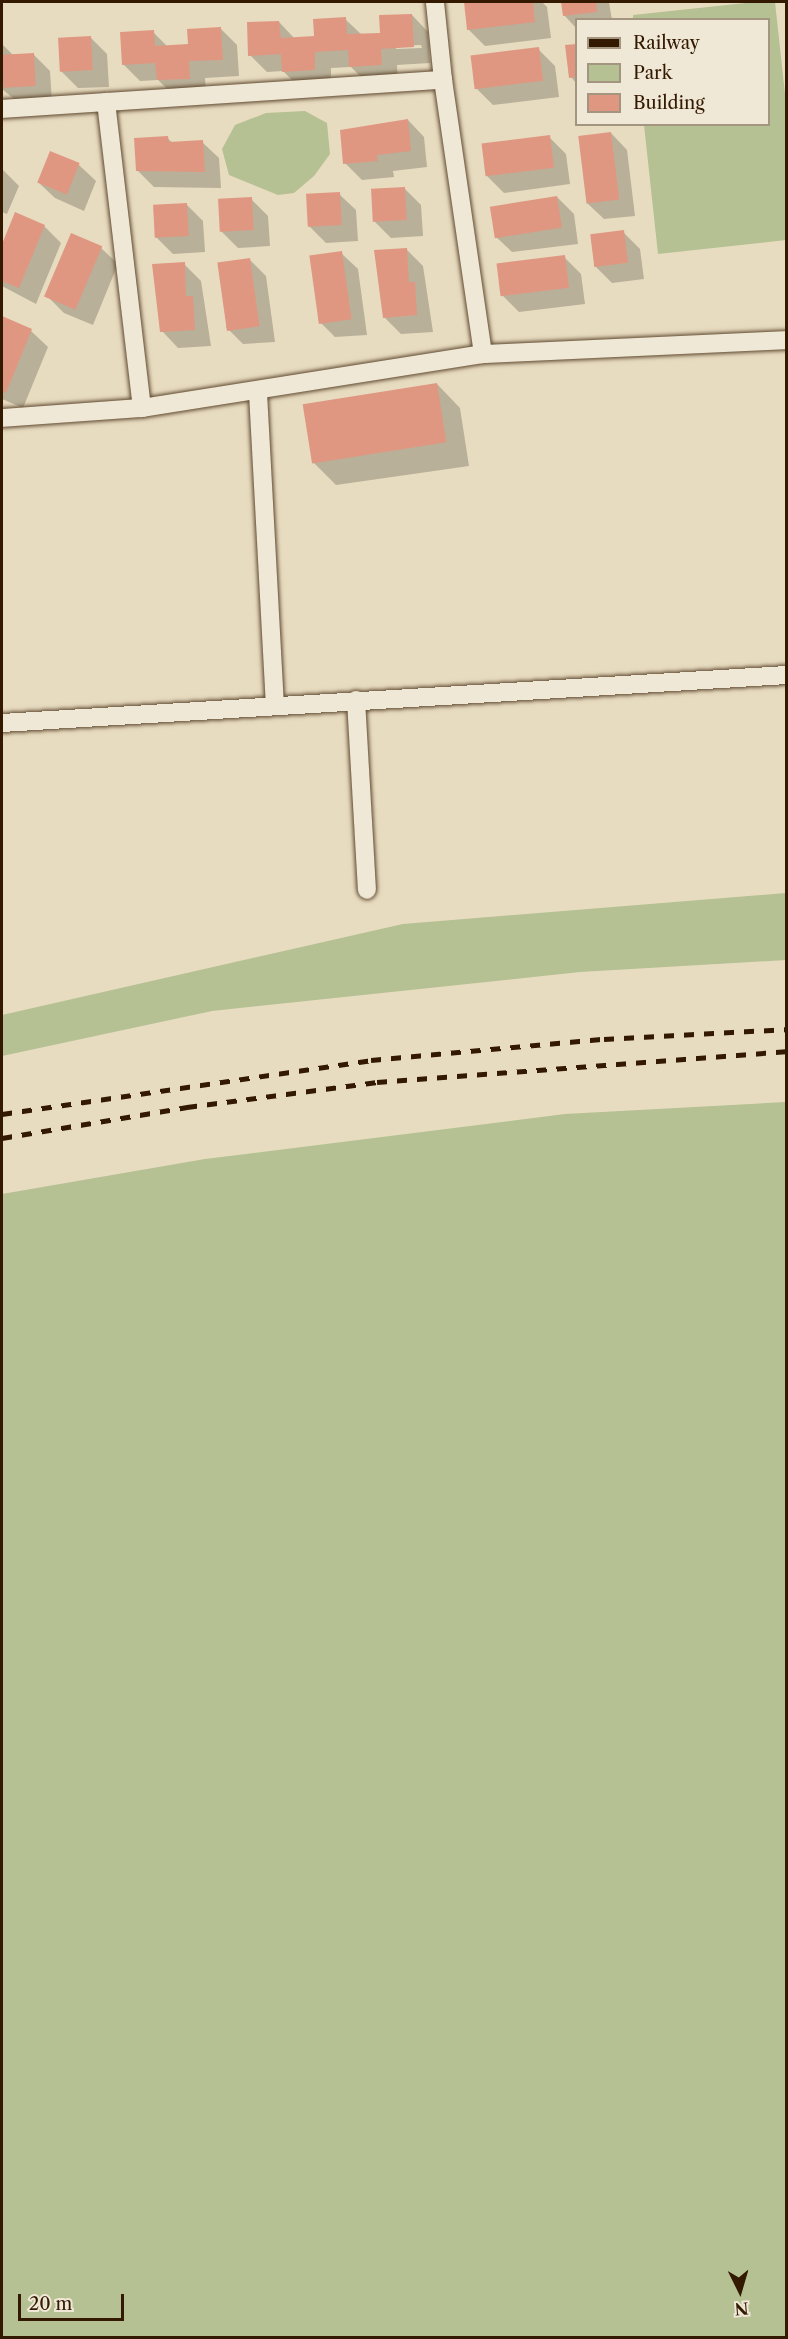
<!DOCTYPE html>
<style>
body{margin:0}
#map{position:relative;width:788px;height:2339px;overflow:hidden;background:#e8dcc0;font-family:"Libre Caslon Text",serif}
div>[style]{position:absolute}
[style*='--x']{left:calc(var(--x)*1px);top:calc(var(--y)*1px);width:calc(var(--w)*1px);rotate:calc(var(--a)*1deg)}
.green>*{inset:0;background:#b5c093}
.shadow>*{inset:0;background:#0003}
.building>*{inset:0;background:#df9782;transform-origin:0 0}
.roads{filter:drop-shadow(0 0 2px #604a30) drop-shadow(0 0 2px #604a30)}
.lane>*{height:18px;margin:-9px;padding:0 9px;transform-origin:9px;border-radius:9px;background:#f0e8d6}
.rail>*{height:4.5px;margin-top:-2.25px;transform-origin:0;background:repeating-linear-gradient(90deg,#321900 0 10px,transparent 0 20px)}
span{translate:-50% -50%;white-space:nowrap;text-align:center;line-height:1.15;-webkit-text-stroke:4.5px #f0e8d6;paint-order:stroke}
.frame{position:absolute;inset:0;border:3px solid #321900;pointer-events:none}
.legend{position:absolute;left:575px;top:18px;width:195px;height:108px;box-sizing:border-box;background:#f0e8d6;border:2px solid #a49580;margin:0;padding:8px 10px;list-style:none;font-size:18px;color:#321900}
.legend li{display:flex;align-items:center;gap:12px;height:30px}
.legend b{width:30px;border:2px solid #a49580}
.north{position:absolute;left:710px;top:2261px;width:60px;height:60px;-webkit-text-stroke:4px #f0e8d6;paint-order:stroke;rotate:175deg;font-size:16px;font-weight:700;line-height:24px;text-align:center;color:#321900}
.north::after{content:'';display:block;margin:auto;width:21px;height:27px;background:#321900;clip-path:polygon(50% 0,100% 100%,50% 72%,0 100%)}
.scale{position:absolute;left:18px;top:2294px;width:106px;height:27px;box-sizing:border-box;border:3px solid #321900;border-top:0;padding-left:8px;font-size:18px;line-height:21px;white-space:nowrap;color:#321900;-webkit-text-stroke:4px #f0e8d6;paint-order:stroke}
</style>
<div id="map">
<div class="green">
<i style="clip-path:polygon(755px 2px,775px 2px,786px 103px,786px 240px,658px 254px,644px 125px,768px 124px,768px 20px,633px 20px,633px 15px)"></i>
<i style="clip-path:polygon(305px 111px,327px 123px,330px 154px,314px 176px,294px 193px,278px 195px,229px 175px,222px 149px,235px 125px,266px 113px)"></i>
<i style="clip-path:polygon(786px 893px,786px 960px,580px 972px,212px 1011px,2px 1056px,2px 1015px,403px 924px)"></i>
<i style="clip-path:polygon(786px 1102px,786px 2337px,2px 2337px,2px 1194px,205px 1159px,565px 1114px)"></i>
</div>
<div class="shadow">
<i style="clip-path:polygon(465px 2px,542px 2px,547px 7px,551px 38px,485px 46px,469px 30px)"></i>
<i style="clip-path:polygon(563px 2px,609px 2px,612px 20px,576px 20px,576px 28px,564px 15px)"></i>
<i style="clip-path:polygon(evenodd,412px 15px,428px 32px,430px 63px,397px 65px,398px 82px,367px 83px,351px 67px,331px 68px,331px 86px,300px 88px,283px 71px,267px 72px,250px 55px,279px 22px,295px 39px,315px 38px,345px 19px,362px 35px,382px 34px,412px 15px,421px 45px,422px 48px,396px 49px,396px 46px,421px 45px)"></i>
<i style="clip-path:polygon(220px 28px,237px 45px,239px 76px,205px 78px,206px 95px,175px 96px,158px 80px,140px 81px,123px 64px,153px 32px,168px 47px,190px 46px)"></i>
<i style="clip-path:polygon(90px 37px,107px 54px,109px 87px,78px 88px,61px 71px)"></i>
<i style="clip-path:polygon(2px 44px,13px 55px,33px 54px,50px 71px,52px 102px,20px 104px,2px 89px)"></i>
<i style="clip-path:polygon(576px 45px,576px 83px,571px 77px,566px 46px)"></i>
<i style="clip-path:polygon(538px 49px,555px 66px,559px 97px,493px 105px,476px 88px)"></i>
<i style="clip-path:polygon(408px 120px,424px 137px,427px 167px,393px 171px,394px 177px,362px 180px,345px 163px)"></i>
<i style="clip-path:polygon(611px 133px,627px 150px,635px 216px,604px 219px,587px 203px)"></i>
<i style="clip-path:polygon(549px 137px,566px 154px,570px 184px,504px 193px,487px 176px)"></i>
<i style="clip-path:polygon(167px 138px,173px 143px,202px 142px,219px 158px,221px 188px,154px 187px,137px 170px)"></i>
<i style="clip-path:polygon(79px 165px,96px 181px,84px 211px,55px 198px,38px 182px)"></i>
<i style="clip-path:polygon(2px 169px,19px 186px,7px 214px,2px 212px)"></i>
<i style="clip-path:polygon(404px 188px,421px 205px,423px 236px,391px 238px,374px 221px)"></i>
<i style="clip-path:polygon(339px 194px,356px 210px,358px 241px,326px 243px,309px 226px)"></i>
<i style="clip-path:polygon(557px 197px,574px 214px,578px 244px,512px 252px,495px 236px)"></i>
<i style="clip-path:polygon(251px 199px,268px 216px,270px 246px,238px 248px,221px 231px)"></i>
<i style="clip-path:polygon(187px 205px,203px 221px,205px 252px,173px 254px,156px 237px)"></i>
<i style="clip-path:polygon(16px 214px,44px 226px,61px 243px,36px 304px,2px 286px,2px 248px)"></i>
<i style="clip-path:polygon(623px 232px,640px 249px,644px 279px,612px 283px,595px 266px)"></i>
<i style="clip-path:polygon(101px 248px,118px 264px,93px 325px,64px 313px,47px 296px)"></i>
<i style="clip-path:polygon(406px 249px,423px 266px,433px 332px,401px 334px,384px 317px)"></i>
<i style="clip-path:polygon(341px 253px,358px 269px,367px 335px,335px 337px,318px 320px)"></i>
<i style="clip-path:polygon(564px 257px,581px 274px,585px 304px,519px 312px,502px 295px)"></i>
<i style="clip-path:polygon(249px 259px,266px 276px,275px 342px,243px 344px,226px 327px)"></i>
<i style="clip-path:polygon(184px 264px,201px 281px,211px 346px,178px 348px,162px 331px)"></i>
<i style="clip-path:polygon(2px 319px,31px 331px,48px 347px,23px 408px,2px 399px)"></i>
<i style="clip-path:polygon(437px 384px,460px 408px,469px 466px,336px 485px,312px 461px)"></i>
</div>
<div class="building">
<i style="clip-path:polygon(464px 2px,533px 2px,535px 22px,467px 30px)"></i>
<i style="clip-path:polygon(561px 2px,596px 2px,597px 12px,563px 16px)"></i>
<i style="clip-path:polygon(412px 14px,414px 47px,381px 49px,382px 65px,349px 67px,348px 50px,315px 52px,315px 70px,282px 72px,281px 54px,248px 56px,247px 22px,279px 21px,281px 38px,314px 36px,313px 19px,346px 17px,347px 34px,380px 33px,379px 15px)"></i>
<i style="clip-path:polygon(221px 27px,223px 60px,189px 61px,190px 79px,157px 80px,155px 63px,122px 65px,120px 32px,154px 30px,155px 46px,188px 44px,187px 29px)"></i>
<i style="left:91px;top:36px;width:34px;height:33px;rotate:87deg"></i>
<i style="clip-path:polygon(576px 44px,576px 77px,569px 78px,565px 45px)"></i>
<i style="left:539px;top:47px;width:34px;height:69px;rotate:83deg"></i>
<i style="left:34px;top:53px;width:33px;height:32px;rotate:87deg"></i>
<i style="clip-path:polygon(408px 119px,411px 151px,377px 155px,378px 161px,343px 164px,340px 130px)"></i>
<i style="left:611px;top:132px;width:68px;height:33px;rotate:83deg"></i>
<i style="left:550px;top:135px;width:33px;height:69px;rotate:83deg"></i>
<i style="clip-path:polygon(168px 136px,169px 142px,203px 140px,205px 172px,136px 171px,134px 138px)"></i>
<i style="left:50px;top:151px;width:32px;height:34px;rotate:22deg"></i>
<i style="left:405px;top:187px;width:33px;height:34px;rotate:87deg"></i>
<i style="left:340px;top:192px;width:33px;height:34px;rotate:87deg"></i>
<i style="left:557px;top:196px;width:32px;height:68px;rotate:81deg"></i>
<i style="left:252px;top:197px;width:33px;height:34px;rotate:87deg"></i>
<i style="left:187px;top:203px;width:33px;height:34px;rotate:87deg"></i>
<i style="clip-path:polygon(15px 212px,45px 225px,19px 288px,2px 281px,2px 244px)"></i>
<i style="left:624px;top:230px;width:33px;height:34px;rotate:83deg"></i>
<i style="left:71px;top:233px;width:34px;height:69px;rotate:23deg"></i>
<i style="clip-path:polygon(407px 248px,409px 282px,415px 282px,417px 315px,383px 318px,374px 250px)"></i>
<i style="left:342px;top:251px;width:69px;height:33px;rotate:82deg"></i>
<i style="left:565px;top:255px;width:33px;height:69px;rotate:83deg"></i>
<i style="left:250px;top:258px;width:69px;height:33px;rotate:82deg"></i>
<i style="clip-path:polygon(185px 262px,186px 296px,193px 296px,195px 330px,160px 332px,152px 264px)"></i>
<i style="clip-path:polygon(2px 316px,32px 329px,6px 393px,2px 391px)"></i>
<i style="left:437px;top:383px;width:60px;height:136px;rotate:81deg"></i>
</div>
<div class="roads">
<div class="lane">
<i style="--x:106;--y:102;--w:308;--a:83.3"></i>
<i style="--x:2;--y:109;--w:442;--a:-3.8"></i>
<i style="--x:443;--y:80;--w:78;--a:-95.9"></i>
<i style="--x:483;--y:354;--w:303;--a:-2.6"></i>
<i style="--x:258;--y:393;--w:312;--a:86.9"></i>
<i style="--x:2;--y:418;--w:140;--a:-4.1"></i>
<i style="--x:142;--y:408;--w:345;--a:-9"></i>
<i style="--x:483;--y:354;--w:277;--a:-98.3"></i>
<i style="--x:356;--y:700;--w:190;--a:86.7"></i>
<i style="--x:2;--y:723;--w:785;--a:-3.5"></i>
</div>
</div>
<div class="rail">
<i style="--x:2;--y:1114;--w:373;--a:-8.3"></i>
<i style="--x:371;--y:1060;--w:234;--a:-5.2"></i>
<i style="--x:604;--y:1039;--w:182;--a:-3.1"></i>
<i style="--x:2;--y:1138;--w:188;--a:-9.5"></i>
<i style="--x:187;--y:1107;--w:192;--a:-7.5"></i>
<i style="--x:377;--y:1082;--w:410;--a:-4.3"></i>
</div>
<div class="frame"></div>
<ul class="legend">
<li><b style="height:8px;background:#321900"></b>Railway</li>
<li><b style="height:16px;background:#b5c093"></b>Park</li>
<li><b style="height:16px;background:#df9782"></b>Building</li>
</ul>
<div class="north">N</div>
<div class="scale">20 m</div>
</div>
